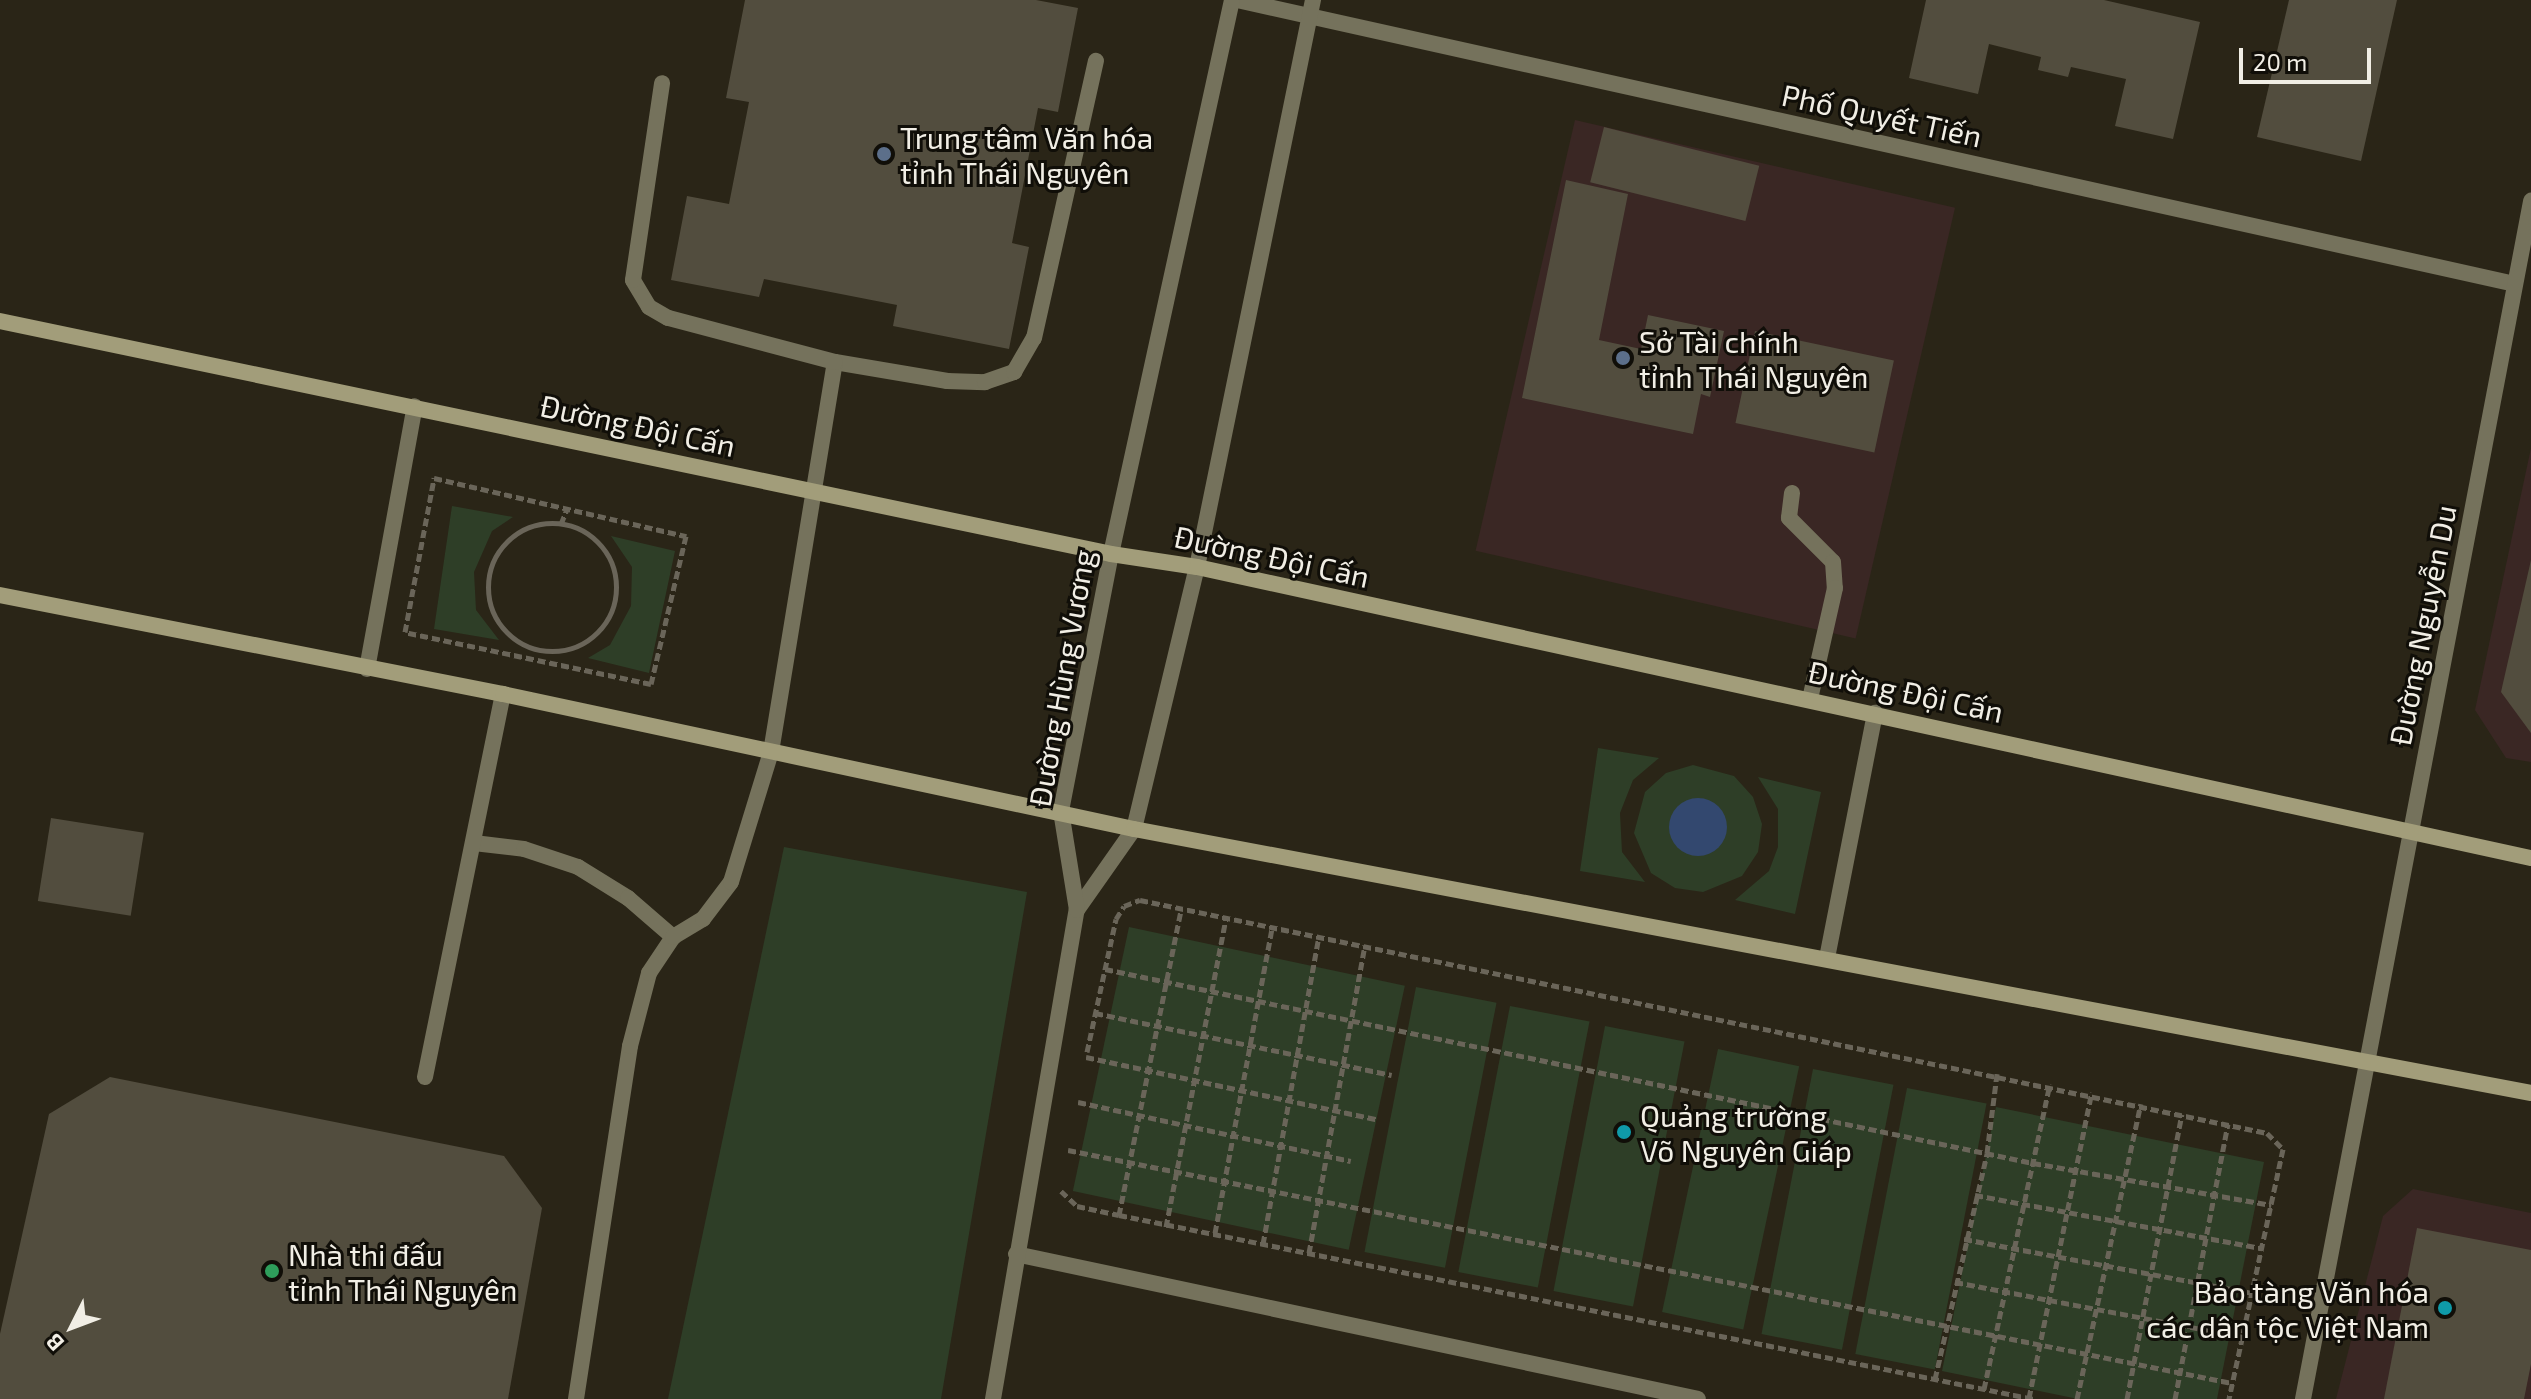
<!DOCTYPE html>
<meta charset="utf-8">
<style>
body{margin:0}
#map{position:relative;width:2531px;height:1399px;overflow:hidden;background:#2a2517;font-family:"Exo 2",sans-serif}
div>[style]{position:absolute}
[style*='--x']{left:calc(var(--x)*1px);top:calc(var(--y)*1px);width:calc(var(--w)*1px);rotate:calc(var(--a)*1deg)}
.commercial>*{inset:0;background:#3a2724;transform-origin:0 0}
.green>*{inset:0;background:#2e3e27;transform-origin:0 0}
.water>*{inset:0;background:#33486f}
.round{border-radius:50%}
.building>*{inset:0;background:#524d3e;transform-origin:0 0}
.path>*{height:5px;margin-top:-2.5px;transform-origin:0;background:repeating-linear-gradient(90deg,#6a6559 0 8px,transparent 0 12px)}
.path>.ring{margin:-2.5px;padding:0;box-sizing:content-box;background:none;border:5px solid #6a6559;border-radius:50%}
.service>*{height:16px;margin:-8px;padding:0 8px;transform-origin:8px;border-radius:8px;background:#75725c}
.minor>*{height:16px;margin:-8px;padding:0 8px;transform-origin:8px;border-radius:8px;background:#75725c}
.tertiary>*{height:16px;margin:-8px;padding:0 8px;transform-origin:8px;border-radius:8px;background:#75725c}
.secondary>*{height:16px;margin:-8px;padding:0 8px;transform-origin:8px;border-radius:8px;background:#a29d7a}
.dots>*{width:22px;height:22px;translate:-50% -50%;box-sizing:border-box;border:4px solid #100e08;border-radius:50%}
span{translate:-50% -50%;white-space:nowrap;text-align:center;line-height:1.15;-webkit-text-stroke:6px #100e08;paint-order:stroke}
.street-label{font-size:30px;color:#f1eee5}
.poi-label{font-size:30px;color:#f1eee5}
.left{translate:0 -50%;text-align:left}
.right{translate:-100% -50%;text-align:right}
.north{position:absolute;left:32px;top:1287px;width:80px;height:80px;-webkit-text-stroke:6px #100e08;paint-order:stroke;rotate:228deg;font-size:22px;font-weight:700;line-height:32px;text-align:center;color:#f1eee5}
.north::after{content:'';display:block;margin:auto;width:28px;height:36px;background:#f1eee5;clip-path:polygon(50% 0,100% 100%,50% 72%,0 100%)}
.scale{position:absolute;left:2239px;top:48px;width:132px;height:36px;box-sizing:border-box;border:4px solid #f1eee5;border-top:0;padding-left:10px;font-size:24px;line-height:28px;white-space:nowrap;color:#f1eee5;-webkit-text-stroke:6px #100e08;paint-order:stroke}
</style>
<div id="map">
<div class="commercial">
<i style="left:1575px;top:120px;width:390px;height:442px;rotate:13deg"></i>
<i style="clip-path:polygon(2531px 448px,2531px 762px,2506px 758px,2475px 710px)"></i>
<i style="clip-path:polygon(2413px 1189px,2531px 1213px,2531px 1399px,2336px 1399px,2383px 1216px)"></i>
</div>
<div class="green">
<i style="clip-path:polygon(452px 506px,513px 517px,492px 531px,474px 572px,476px 610px,499px 640px,434px 629px)"></i>
<i style="clip-path:polygon(611px 536px,675px 551px,649px 673px,588px 658px,610px 645px,631px 606px,632px 567px)"></i>
<i style="clip-path:polygon(1598px 748px,1659px 758px,1633px 780px,1620px 813px,1622px 852px,1645px 882px,1580px 871px)"></i>
<i style="clip-path:polygon(evenodd,1693px 765px,1734px 776px,1753px 797px,1762px 824px,1758px 852px,1742px 876px,1703px 892px,1675px 888px,1651px 873px,1634px 833px,1645px 792px,1666px 773px,1693px 765px,1700px 798px,1724px 815px,1721px 844px,1700px 798px)"></i>
<i style="clip-path:polygon(1758px 777px,1821px 792px,1795px 914px,1735px 900px,1769px 871px,1778px 847px,1778px 809px)"></i>
<i style="clip-path:polygon(784px 847px,1027px 892px,941px 1399px,668px 1399px)"></i>
<i style="left:1129px;top:927px;width:282px;height:270px;rotate:12deg"></i>
<i style="left:1416px;top:987px;width:82px;height:270px;rotate:11deg"></i>
<i style="left:1510px;top:1006px;width:81px;height:271px;rotate:11deg"></i>
<i style="left:1605px;top:1026px;width:81px;height:270px;rotate:11deg"></i>
<i style="left:1718px;top:1049px;width:83px;height:269px;rotate:12deg"></i>
<i style="left:1813px;top:1069px;width:82px;height:270px;rotate:11deg"></i>
<i style="left:1907px;top:1088px;width:81px;height:271px;rotate:11deg"></i>
<i style="clip-path:polygon(1996px 1107px,2264px 1162px,2217px 1399px,2078px 1399px,1942px 1371px)"></i>
</div>
<div class="water">
<i class="round" style="left:1669px;top:798px;width:58px;height:58px"></i>
</div>
<div class="building">
<i style="clip-path:polygon(745px 0,1036px 0,1078px 8px,1058px 112px,1038px 108px,1012px 243px,1029px 247px,1009px 349px,893px 326px,897px 305px,764px 279px,759px 297px,671px 280px,687px 196px,729px 204px,749px 102px,726px 98px)"></i>
<i style="clip-path:polygon(1926px 0,2104px 0,2200px 22px,2173px 139px,2115px 126px,2126px 79px,2071px 67px,2068px 77px,2038px 70px,2041px 57px,1989px 44px,1978px 94px,1909px 78px)"></i>
<i style="clip-path:polygon(2289px 0,2397px 0,2361px 161px,2257px 137px)"></i>
<i style="left:1604px;top:127px;width:160px;height:57px;rotate:14deg"></i>
<i style="clip-path:polygon(1566px 180px,1628px 194px,1599px 340px,1641px 349px,1648px 315px,1724px 331px,1710px 397px,1701px 394px,1693px 434px,1522px 398px)"></i>
<i style="left:1755px;top:331px;width:142px;height:94px;rotate:12deg"></i>
<i style="clip-path:polygon(2531px 560px,2531px 733px,2501px 692px)"></i>
<i style="left:51px;top:818px;width:94px;height:84px;rotate:9deg"></i>
<i style="clip-path:polygon(110px 1077px,504px 1156px,542px 1208px,508px 1399px,0 1399px,0 1334px,49px 1114px)"></i>
<i style="clip-path:polygon(2417px 1228px,2531px 1250px,2531px 1364px,2524px 1399px,2384px 1399px)"></i>
</div>
<div class="path">
<i style="--x:434;--y:478;--w:259;--a:13"></i>
<i style="--x:686;--y:536;--w:152;--a:103.3"></i>
<i style="--x:651;--y:684;--w:251;--a:-168.1"></i>
<i style="--x:405;--y:632;--w:157;--a:-79.3"></i>
<i class="ring" style="left:488px;top:523px;width:123px;height:123px"></i>
<i style="--x:561;--y:524;--w:16;--a:-68"></i>
<i style="--x:1105;--y:969;--w:948;--a:11.81"></i>
<i style="--x:2033;--y:1163;--w:242;--a:10"></i>
<i style="--x:1095;--y:1013;--w:303;--a:11.8"></i>
<i style="--x:1087;--y:1052;--w:136;--a:-77.7"></i>
<i style="--x:1116;--y:919;--w:15;--a:-58"></i>
<i style="--x:1124;--y:906;--w:17;--a:-21"></i>
<i style="--x:1140;--y:900;--w:1151;--a:11.68"></i>
<i style="--x:2267;--y:1133;--w:23;--a:45"></i>
<i style="--x:2283;--y:1149;--w:256;--a:102.2"></i>
<i style="--x:1086;--y:1057;--w:297;--a:12.1"></i>
<i style="--x:1078;--y:1102;--w:279;--a:12.2"></i>
<i style="--x:1068;--y:1150;--w:1187;--a:11.32"></i>
<i style="--x:1061;--y:1191;--w:22;--a:43"></i>
<i style="--x:1077;--y:1206;--w:43;--a:12.1"></i>
<i style="--x:1119;--y:1215;--w:933;--a:11.37"></i>
<i style="--x:1975;--y:1195;--w:292;--a:10.5"></i>
<i style="--x:1119;--y:1215;--w:312;--a:-78.5"></i>
<i style="--x:1166;--y:1227;--w:315;--a:-79"></i>
<i style="--x:1215;--y:1233;--w:310;--a:-79.4"></i>
<i style="--x:1964;--y:1239;--w:293;--a:10.6"></i>
<i style="--x:1263;--y:1244;--w:313;--a:-79.7"></i>
<i style="--x:1309;--y:1253;--w:313;--a:-79.7"></i>
<i style="--x:1955;--y:1282;--w:293;--a:10.8"></i>
<i style="--x:1935;--y:1379;--w:232;--a:-77"></i>
<i style="--x:1987;--y:1153;--w:80;--a:-82.8"></i>
<i style="--x:1984;--y:1389;--w:312;--a:-77.8"></i>
<i style="--x:2029;--y:1398;--w:312;--a:-78.4"></i>
<i style="--x:2077;--y:1399;--w:302;--a:-77.8"></i>
<i style="--x:2127;--y:1399;--w:290;--a:-79.1"></i>
<i style="--x:2175;--y:1399;--w:280;--a:-79.1"></i>
</div>
<div class="service">
<i style="--x:835;--y:362;--w:114;--a:9.6"></i>
<i style="--x:947;--y:381;--w:38;--a:2"></i>
<i style="--x:985;--y:382;--w:31;--a:-19"></i>
<i style="--x:1014;--y:372;--w:39;--a:-60"></i>
<i style="--x:1034;--y:338;--w:284;--a:-77.4"></i>
<i style="--x:1792;--y:493;--w:25;--a:97"></i>
<i style="--x:1789;--y:518;--w:62;--a:45"></i>
<i style="--x:1833;--y:562;--w:26;--a:86"></i>
<i style="--x:1835;--y:588;--w:114;--a:102.7"></i>
<i style="--x:474;--y:843;--w:50;--a:6.8"></i>
<i style="--x:524;--y:849;--w:57;--a:18.4"></i>
<i style="--x:578;--y:867;--w:59;--a:31.8"></i>
<i style="--x:628;--y:898;--w:60;--a:40.9"></i>
<i style="--x:425;--y:1077;--w:391;--a:-78.5"></i>
<i style="--x:576;--y:1399;--w:357;--a:-81.3"></i>
<i style="--x:630;--y:1046;--w:75;--a:-75.4"></i>
<i style="--x:649;--y:973;--w:43;--a:-56.3"></i>
<i style="--x:673;--y:937;--w:35;--a:-31"></i>
<i style="--x:703;--y:919;--w:46;--a:-52.9"></i>
<i style="--x:731;--y:882;--w:136;--a:-72.9"></i>
<i style="--x:771;--y:752;--w:395;--a:-80.7"></i>
<i style="--x:835;--y:362;--w:173;--a:-165.2"></i>
<i style="--x:668;--y:318;--w:22;--a:-150"></i>
<i style="--x:649;--y:307;--w:31;--a:-121"></i>
<i style="--x:633;--y:280;--w:199;--a:-81.6"></i>
</div>
<div class="minor">
<i style="--x:1237;--y:0;--w:1309;--a:12.53"></i>
<i style="--x:367;--y:669;--w:267;--a:-79.7"></i>
<i style="--x:1016;--y:1254;--w:697;--a:12"></i>
<i style="--x:993;--y:1399;--w:496;--a:-80.3"></i>
<i style="--x:2303;--y:1399;--w:1220;--a:-79.22"></i>
</div>
<div class="tertiary">
<i style="--x:1077;--y:910;--w:99;--a:-54.9"></i>
<i style="--x:1134;--y:829;--w:269;--a:-76.5"></i>
<i style="--x:1197;--y:567;--w:579;--a:-78.44"></i>
<i style="--x:1077;--y:910;--w:100;--a:-99.2"></i>
<i style="--x:1061;--y:811;--w:262;--a:-79"></i>
<i style="--x:1111;--y:554;--w:567;--a:-77.68"></i>
<i style="--x:1827;--y:958;--w:250;--a:-78.9"></i>
</div>
<div class="secondary">
<i style="--x:0;--y:321;--w:1135;--a:11.84"></i>
<i style="--x:1111;--y:554;--w:87;--a:8.6"></i>
<i style="--x:1197;--y:567;--w:1365;--a:12.31"></i>
<i style="--x:0;--y:595;--w:513;--a:11.13"></i>
<i style="--x:503;--y:694;--w:645;--a:12.08"></i>
<i style="--x:1134;--y:829;--w:1422;--a:10.7"></i>
</div>
<div class="dots">
<i style="left:884px;top:154px;background:#5c6f8a"></i>
<i style="left:1623px;top:358px;background:#5c6f8a"></i>
<i style="left:1624px;top:1132px;background:#0f9aa8"></i>
<i style="left:272px;top:1271px;background:#2e9e5b"></i>
<i style="left:2445px;top:1308px;background:#0f9aa8"></i>
</div>
<div class="street-label">
<span style="left:1882px;top:115px;rotate:12deg">Phố Quyết Tiến</span>
<span style="left:638px;top:425px;rotate:12deg">Đường Đội Cấn</span>
<span style="left:1272px;top:556px;rotate:12deg">Đường Đội Cấn</span>
<span style="left:2422px;top:625px;rotate:-79deg">Đường Nguyễn Du</span>
<span style="left:1061px;top:678px;rotate:-80deg">Đường Hùng Vương</span>
<span style="left:1906px;top:691px;rotate:12deg">Đường Đội Cấn</span>
</div>
<div class="poi-label">
<span class="left" style="left:900px;top:154px">Trung tâm Văn hóa<br>tỉnh Thái Nguyên</span>
<span class="left" style="left:1639px;top:358px">Sở Tài chính<br>tỉnh Thái Nguyên</span>
<span class="left" style="left:1640px;top:1132px">Quảng trường<br>Võ Nguyên Giáp</span>
<span class="left" style="left:288px;top:1271px">Nhà thi đấu<br>tỉnh Thái Nguyên</span>
<span class="right" style="left:2429px;top:1308px">Bảo tàng Văn hóa<br>các dân tộc Việt Nam</span>
</div>
<div class="north">B</div>
<div class="scale">20 m</div>
</div>
